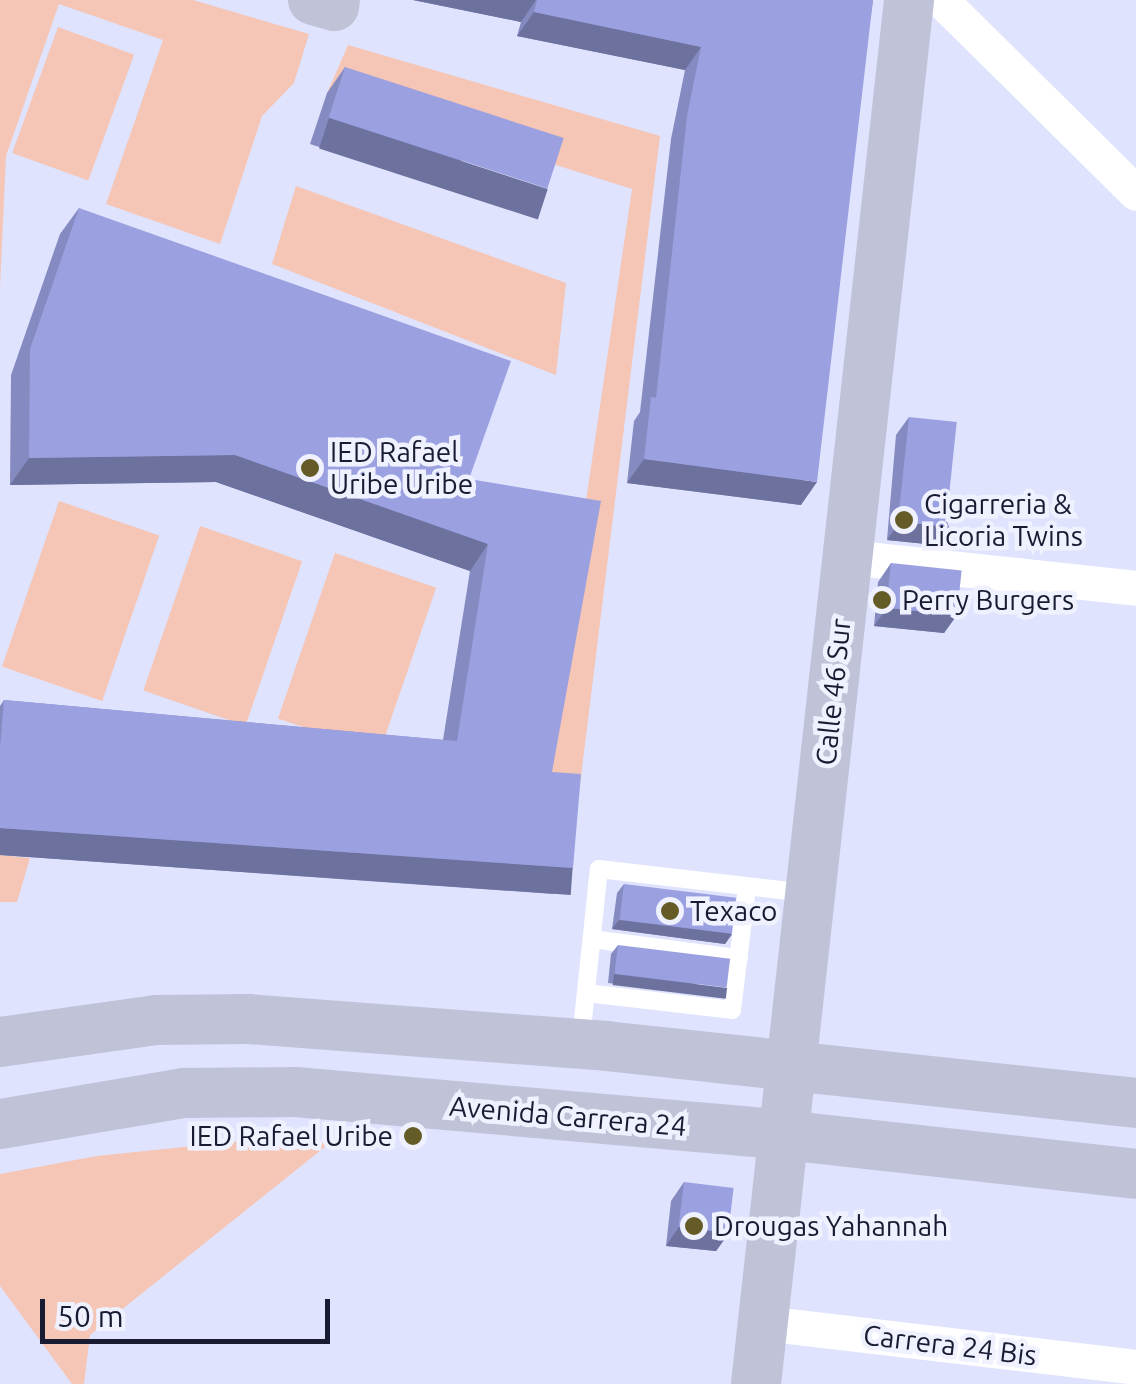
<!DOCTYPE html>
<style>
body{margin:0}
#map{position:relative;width:1136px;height:1384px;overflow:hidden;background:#dfe3fe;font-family:Ubuntu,sans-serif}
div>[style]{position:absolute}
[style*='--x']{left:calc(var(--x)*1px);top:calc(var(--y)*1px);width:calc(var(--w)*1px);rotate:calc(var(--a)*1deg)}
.green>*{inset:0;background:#f5c5b5;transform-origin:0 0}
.lane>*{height:18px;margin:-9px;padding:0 9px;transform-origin:9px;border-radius:9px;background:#fff}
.street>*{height:35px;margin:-17.5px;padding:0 17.5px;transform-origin:17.5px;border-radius:17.5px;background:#fff}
.secondary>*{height:50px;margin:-25px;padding:0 25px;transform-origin:25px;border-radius:25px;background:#c0c2d8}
.wall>*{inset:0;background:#858ac1}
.shaded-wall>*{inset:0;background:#6c719d;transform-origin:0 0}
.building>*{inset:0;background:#9ba1e0;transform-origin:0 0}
.dots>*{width:28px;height:28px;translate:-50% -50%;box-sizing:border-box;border:5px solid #eff1ff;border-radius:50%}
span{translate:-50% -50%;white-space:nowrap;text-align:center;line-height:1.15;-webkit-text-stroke:9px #eff1ff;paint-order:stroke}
.poi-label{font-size:28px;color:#191b33}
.left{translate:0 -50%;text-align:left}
.right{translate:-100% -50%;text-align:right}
.street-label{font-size:28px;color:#191b33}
.scale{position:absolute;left:40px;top:1299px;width:290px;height:45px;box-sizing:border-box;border:5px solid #191b33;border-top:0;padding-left:12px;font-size:30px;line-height:35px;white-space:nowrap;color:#191b33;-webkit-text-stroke:8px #eff1ff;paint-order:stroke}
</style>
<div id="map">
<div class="green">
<i style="clip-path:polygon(0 0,193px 0,309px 34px,294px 83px,262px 116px,220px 244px,106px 204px,163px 40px,59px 4px,6px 156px,0 288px)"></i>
<i style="left:58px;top:27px;width:81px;height:134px;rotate:20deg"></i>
<i style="clip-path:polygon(348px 45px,660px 136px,578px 801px,533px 799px,582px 528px,632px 189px,327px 93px)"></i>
<i style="clip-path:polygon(296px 186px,566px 283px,556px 375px,272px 264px)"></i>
<i style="left:59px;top:501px;width:106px;height:175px;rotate:19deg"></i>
<i style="left:200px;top:526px;width:108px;height:174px;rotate:19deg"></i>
<i style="left:335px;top:553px;width:107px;height:175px;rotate:19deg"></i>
<i style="clip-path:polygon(0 855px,30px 858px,17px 902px,0 902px)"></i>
<i style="clip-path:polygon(261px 1139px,331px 1142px,90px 1335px,84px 1384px,72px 1384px,0 1286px,0 1174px,97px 1156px)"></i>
</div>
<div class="lane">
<i style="--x:592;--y:939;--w:148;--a:7.4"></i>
<i style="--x:586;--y:993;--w:147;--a:6.6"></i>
<i style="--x:732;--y:1010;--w:124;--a:-83"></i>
<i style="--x:581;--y:1039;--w:171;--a:-84"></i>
<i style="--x:599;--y:869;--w:207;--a:6.6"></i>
</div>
<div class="street">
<i style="--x:941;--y:0;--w:274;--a:44.7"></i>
<i style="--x:848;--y:557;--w:290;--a:6.1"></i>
<i style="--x:763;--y:1323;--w:376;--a:6.7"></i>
</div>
<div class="secondary">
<i style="--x:313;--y:0;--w:22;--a:16"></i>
<i style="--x:334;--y:6;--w:6;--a:-81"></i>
<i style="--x:0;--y:1042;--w:158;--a:-8"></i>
<i style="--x:156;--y:1020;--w:92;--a:-0.6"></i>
<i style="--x:248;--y:1019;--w:359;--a:4.3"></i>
<i style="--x:606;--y:1046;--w:533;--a:6.14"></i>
<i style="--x:0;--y:1124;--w:187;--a:-9.6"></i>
<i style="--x:184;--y:1093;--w:112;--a:-0.5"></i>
<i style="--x:296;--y:1092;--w:490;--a:5"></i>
<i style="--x:784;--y:1135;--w:354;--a:6.3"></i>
<i style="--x:756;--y:1384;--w:1392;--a:-83.69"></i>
</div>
<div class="wall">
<i style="clip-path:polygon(413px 0,873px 0,801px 505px,627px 483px,634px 421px,640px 412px,671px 139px,685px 70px,517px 36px,521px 22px)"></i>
<i style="clip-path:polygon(345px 67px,529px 215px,310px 144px,327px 93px)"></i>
<i style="clip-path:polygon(79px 208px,469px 479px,552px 772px,573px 868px,554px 894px,0 855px,0 706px,4px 700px,443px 740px,470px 571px,216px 482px,10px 485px,11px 375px,60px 234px)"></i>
<i style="clip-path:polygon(909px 417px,949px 527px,936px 545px,887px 540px,896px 435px)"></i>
<i style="clip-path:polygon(891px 563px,957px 615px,944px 633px,874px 626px,878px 582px)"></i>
<i style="clip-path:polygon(624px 884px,732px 934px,725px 944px,612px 929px,617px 893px)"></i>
<i style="clip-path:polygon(618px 945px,720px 996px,608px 983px,611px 954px)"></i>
<i style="clip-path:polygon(684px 1182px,729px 1233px,716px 1251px,666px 1246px,671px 1201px)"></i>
</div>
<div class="shaded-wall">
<i style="clip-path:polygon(413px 0,536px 0,521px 22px)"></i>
<i style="clip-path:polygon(534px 12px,701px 47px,685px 70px,517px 36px)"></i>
<i style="left:329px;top:118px;width:230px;height:32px;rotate:18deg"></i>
<i style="clip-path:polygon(235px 455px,488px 544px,470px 571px,216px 482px,10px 485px,29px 458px)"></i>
<i style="clip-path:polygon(644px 459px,817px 482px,801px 505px,627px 483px)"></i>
<i style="clip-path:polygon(900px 522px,949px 527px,936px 545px,887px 540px)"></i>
<i style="clip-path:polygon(887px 608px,957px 615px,944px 633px,874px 626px)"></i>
<i style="left:0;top:828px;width:574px;height:27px;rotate:4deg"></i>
<i style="clip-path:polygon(619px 920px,732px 934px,725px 944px,612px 929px)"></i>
<i style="left:614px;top:974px;width:114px;height:11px;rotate:7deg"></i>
<i style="clip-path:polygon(679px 1227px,729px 1233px,716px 1251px,666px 1246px)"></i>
</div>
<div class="building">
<i style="clip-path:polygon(537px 0,873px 0,817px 482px,644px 459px,651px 397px,656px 398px,687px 116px,701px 47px,534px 12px)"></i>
<i style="left:345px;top:67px;width:230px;height:53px;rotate:18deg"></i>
<i style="clip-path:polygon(79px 208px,511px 361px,469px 479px,601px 501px,552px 772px,581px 774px,573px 868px,0 828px,0 748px,4px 700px,457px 741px,488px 544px,235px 455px,29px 458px,30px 349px)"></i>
<i style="left:909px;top:417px;width:48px;height:105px;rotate:6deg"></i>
<i style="left:891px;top:563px;width:71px;height:45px;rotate:6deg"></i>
<i style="left:624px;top:884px;width:113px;height:36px;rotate:7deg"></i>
<i style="left:618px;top:945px;width:113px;height:29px;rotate:7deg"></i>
<i style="left:684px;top:1182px;width:50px;height:45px;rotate:7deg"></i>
</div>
<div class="dots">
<i style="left:310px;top:468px;background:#645b27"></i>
<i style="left:904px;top:520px;background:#645b27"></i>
<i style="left:882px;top:600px;background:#645b27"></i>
<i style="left:670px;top:911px;background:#645b27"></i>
<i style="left:413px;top:1136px;background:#645b27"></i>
<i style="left:694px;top:1226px;background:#645b27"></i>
</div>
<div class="poi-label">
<span class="left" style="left:330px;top:468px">IED Rafael<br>Uribe Uribe</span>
<span class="left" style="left:924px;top:520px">Cigarreria &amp;<br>Licoria Twins</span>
<span class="left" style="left:902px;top:600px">Perry Burgers</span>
<span class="left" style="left:690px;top:911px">Texaco</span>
<span class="right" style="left:393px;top:1136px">IED Rafael Uribe</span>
<span class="left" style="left:714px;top:1226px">Drougas Yahannah</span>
</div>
<div class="street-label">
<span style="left:833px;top:692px;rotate:-84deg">Calle 46 Sur</span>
<span style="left:568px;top:1116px;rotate:5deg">Avenida Carrera 24</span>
<span style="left:950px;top:1345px;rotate:7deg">Carrera 24 Bis</span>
</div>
<div class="scale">50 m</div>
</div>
